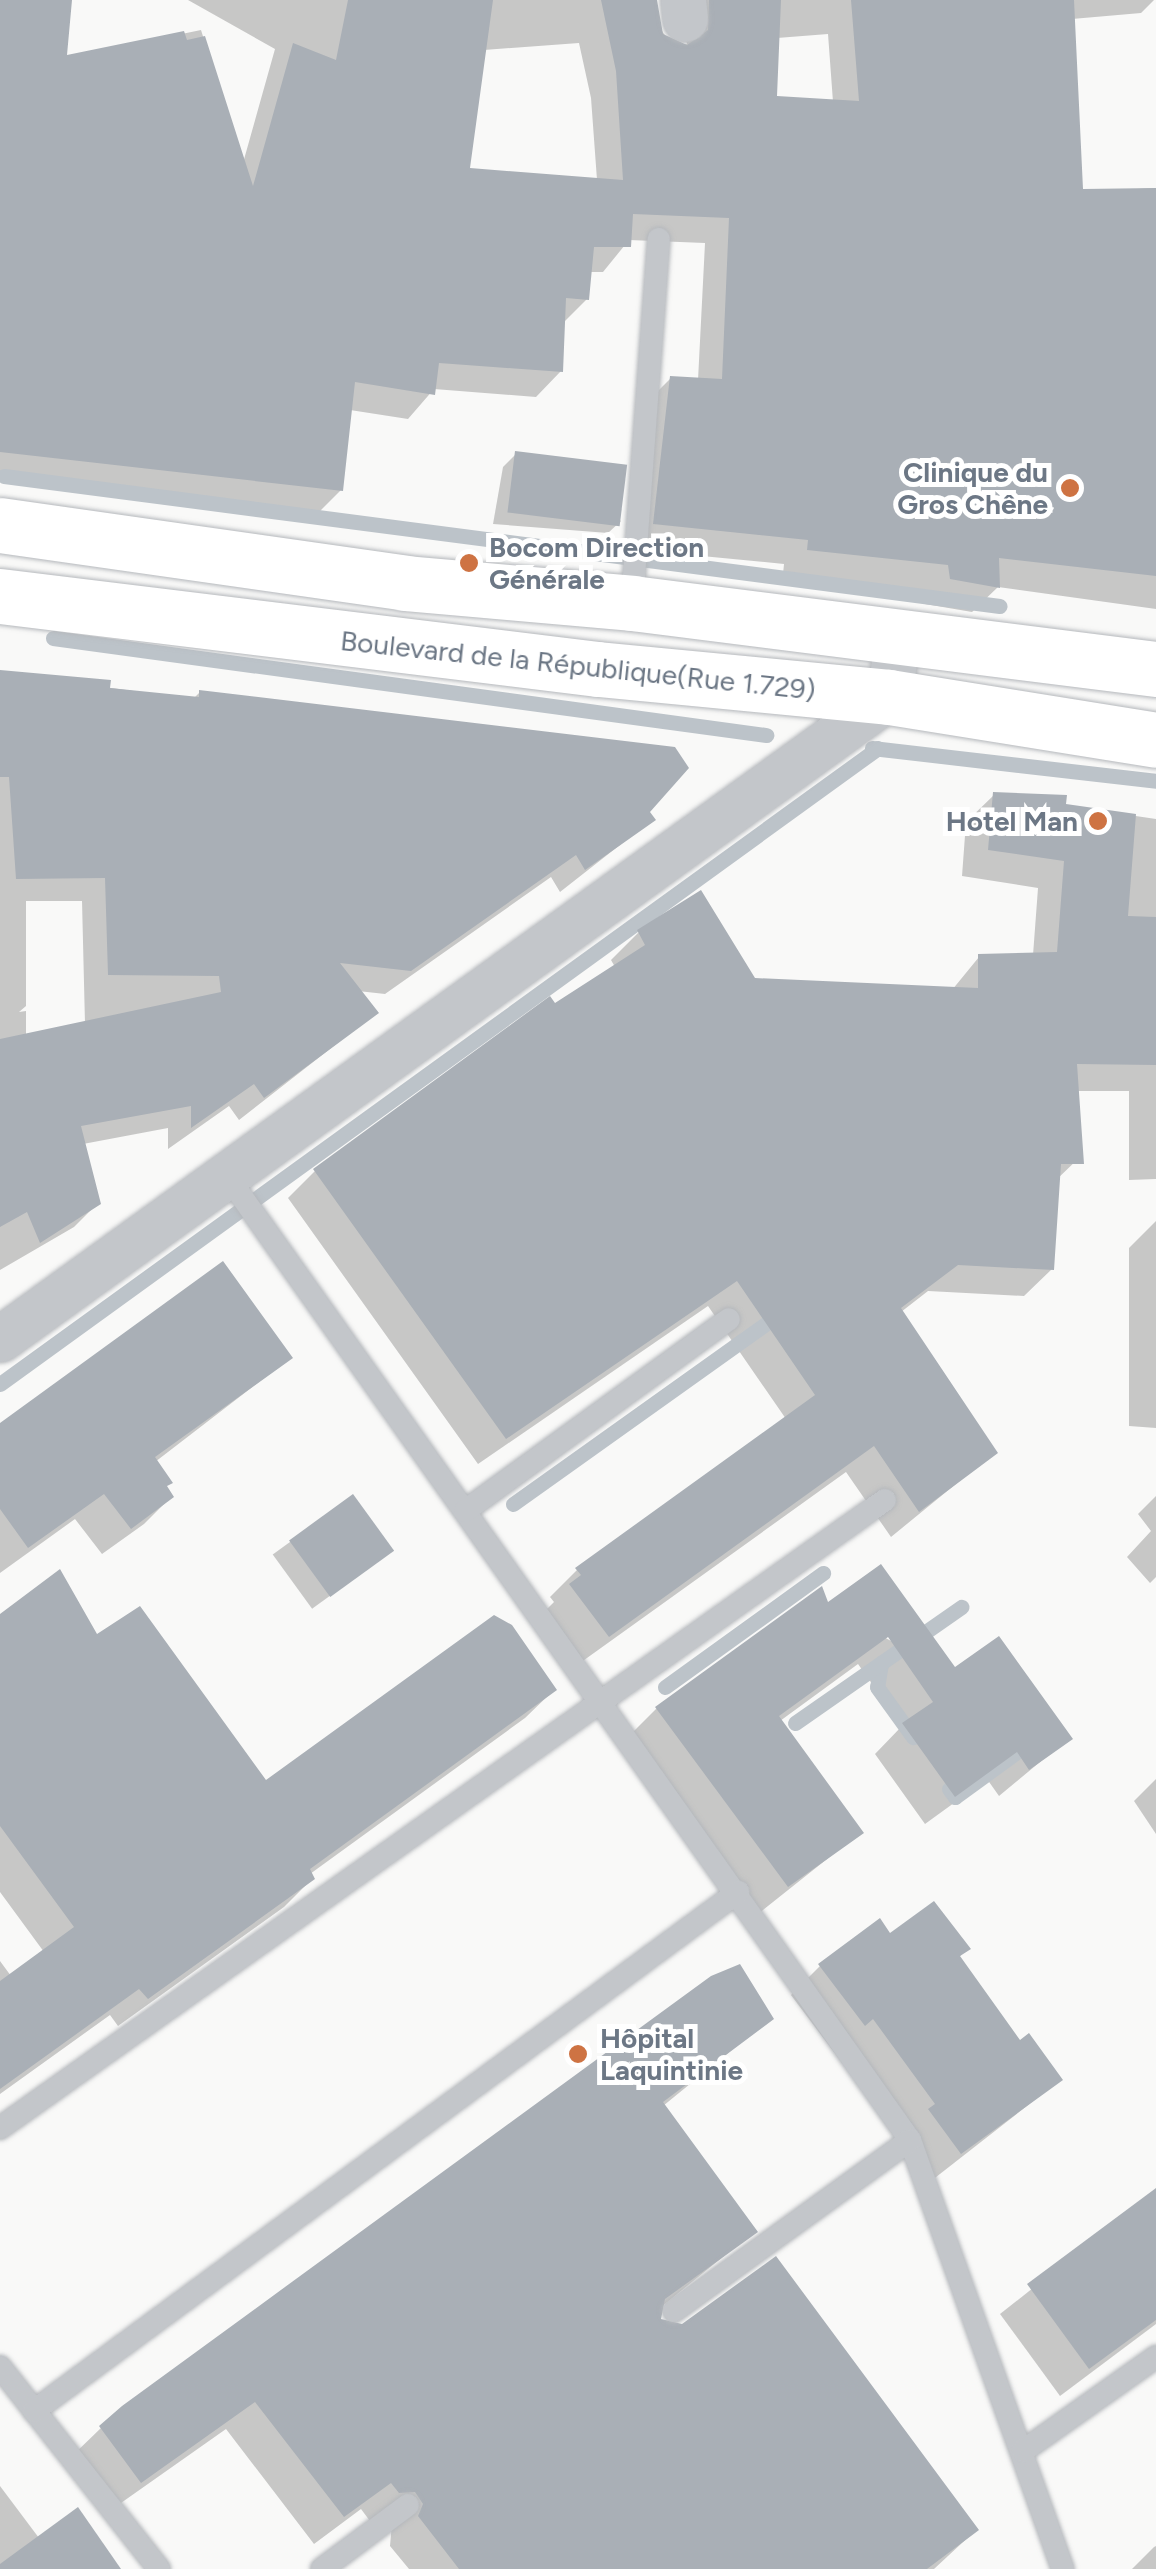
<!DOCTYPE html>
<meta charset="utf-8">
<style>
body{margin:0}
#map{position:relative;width:1156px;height:2569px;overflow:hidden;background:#f9f9f8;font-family:Figtree,sans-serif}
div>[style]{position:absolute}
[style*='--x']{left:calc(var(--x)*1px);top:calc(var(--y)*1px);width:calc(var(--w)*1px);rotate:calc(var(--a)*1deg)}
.shadow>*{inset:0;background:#0003;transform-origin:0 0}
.stream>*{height:15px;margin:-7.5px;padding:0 7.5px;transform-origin:7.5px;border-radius:7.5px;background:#bcc3c9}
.building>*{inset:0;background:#a9afb6;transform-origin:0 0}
.roads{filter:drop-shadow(0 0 2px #b5b8bc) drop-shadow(0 0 2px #b5b8bc)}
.lane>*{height:22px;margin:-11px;padding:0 11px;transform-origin:11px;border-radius:11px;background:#c3c6ca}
.street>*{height:45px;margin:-22.5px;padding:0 22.5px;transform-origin:22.5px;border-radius:22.5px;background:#c3c6ca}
.primary>*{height:55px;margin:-27.5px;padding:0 27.5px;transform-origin:27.5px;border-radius:27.5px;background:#fff}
.dots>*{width:28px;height:28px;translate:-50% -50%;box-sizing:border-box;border:5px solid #fff;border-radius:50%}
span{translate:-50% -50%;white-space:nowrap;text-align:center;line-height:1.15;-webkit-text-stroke:10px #fff;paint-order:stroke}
.poi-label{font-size:28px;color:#6c7785;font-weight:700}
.right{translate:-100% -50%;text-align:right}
.left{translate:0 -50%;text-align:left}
.street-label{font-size:28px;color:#6c7785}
</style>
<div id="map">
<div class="shadow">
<i style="clip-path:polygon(evenodd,0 0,70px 0,65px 58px,201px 30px,243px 163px,275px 49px,188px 0,657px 0,657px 24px,672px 45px,687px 44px,680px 11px,663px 0,1154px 0,1141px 13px,1072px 19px,1080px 192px,1156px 188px,1156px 609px,998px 587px,972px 612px,925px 604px,924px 590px,783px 574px,784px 564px,629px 549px,645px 404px,671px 378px,698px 380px,705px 243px,629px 240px,603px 272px,589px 272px,587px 299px,563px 323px,561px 371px,536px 397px,434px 389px,408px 419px,350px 410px,341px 490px,316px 515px,0 478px,0 0,828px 34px,833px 102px,774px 98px,777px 38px,828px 34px,0 0,579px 43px,591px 98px,597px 180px,468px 170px,484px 50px,579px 43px)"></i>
<i style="clip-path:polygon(516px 454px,621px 521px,608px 533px,493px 524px,503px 467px)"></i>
<i style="clip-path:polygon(evenodd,0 673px,193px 699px,200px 692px,647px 812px,653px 819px,560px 892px,551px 877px,385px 994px,358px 991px,376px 1013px,239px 1120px,229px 1106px,168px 1149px,168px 1128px,83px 1144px,98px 1203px,74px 1227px,0 1270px,0 673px,26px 901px,82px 901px,85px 1024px,26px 1036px,26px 1011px,19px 1012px,26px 1006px,26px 901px)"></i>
<i style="clip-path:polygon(994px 795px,1156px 819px,1156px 1179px,1129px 1180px,1129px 1091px,1076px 1091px,1081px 1156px,1053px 1183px,1052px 1269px,1024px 1296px,928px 1291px,901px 1312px,995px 1452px,891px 1537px,846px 1472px,580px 1663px,543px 1613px,554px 1602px,550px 1597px,577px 1570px,786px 1419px,708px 1306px,478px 1464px,288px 1198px,315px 1171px,615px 967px,611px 960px,639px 932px,753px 980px,952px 990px,979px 957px,1033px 955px,1038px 888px,962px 876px,966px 822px)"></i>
<i style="clip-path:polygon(1156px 1221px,1156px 1428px,1129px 1426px,1129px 1248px)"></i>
<i style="clip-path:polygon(290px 1358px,155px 1462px,171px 1497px,144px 1524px,102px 1554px,75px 1519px,0 1573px,0 1426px)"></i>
<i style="clip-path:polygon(1156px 1496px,1156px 1577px,1150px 1583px,1127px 1557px,1151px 1531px,1138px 1514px)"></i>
<i style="left:352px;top:1497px;width:67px;height:98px;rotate:54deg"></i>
<i style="clip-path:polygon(827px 1606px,1069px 1738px,999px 1796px,987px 1779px,925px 1824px,875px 1754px,902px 1726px,858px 1664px,780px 1721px,861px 1832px,758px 1914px,628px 1737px,656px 1709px)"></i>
<i style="clip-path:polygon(0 1617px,96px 1638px,265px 1783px,554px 1690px,525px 1718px,310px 1874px,312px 1879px,284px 1907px,118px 2026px,110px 2015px,0 2094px,0 1961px,11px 1976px,44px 1952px,0 1892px)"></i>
<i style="clip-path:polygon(1156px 1779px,1156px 1834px,1134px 1801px)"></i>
<i style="clip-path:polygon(890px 1936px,967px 1949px,958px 1958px,1020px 2044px,1060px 2080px,931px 2181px,791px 1995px,820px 1966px)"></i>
<i style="clip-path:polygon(771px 2018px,663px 2106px,755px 2231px,661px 2307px,658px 2321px,976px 2530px,934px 2569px,409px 2569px,390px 2546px,392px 2523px,370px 2521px,361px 2509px,314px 2544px,226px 2429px,111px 2510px,72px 2456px,101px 2428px)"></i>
<i style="clip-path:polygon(1156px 2191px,1156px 2324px,1060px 2396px,1000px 2314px)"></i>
<i style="clip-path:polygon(0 2486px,39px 2538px,118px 2569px,0 2569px)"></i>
<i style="clip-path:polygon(1156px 2546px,1156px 2569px,1132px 2569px,1154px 2547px)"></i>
</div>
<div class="stream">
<i style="--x:4;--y:476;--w:1004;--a:7.44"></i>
<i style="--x:53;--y:638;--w:720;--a:7.75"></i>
<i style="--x:872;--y:748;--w:286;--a:6.6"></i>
<i style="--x:0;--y:1384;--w:1084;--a:-35.92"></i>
<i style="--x:513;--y:1504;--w:310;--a:-35.5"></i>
<i style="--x:881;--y:1663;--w:24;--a:99"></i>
<i style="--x:877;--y:1687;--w:62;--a:54.2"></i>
<i style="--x:665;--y:1687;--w:195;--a:-35.8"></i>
<i style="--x:795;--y:1723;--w:203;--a:-34.9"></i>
<i style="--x:949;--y:1789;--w:10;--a:53"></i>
<i style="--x:955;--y:1797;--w:73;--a:-36.1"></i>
</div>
<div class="building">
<i style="clip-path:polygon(0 0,72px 0,67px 55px,184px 31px,187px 40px,205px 36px,253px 186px,293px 43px,336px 60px,348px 0,493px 0,470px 168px,623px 180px,616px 71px,601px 0,657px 0,663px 34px,687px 45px,708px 30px,709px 0,781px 0,777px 96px,859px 101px,851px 0,1074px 0,1083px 189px,1156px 188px,1156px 576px,999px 558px,1000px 588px,950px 579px,948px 565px,807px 550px,808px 540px,653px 524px,670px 376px,722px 379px,729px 218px,633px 214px,631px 247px,594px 247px,589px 300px,566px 298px,563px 372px,439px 363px,435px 395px,355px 382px,343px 491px,0 452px)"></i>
<i style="left:515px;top:451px;width:113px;height:62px;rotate:7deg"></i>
<i style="clip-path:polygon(0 670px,111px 680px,110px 688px,199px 697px,199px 690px,675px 747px,689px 768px,650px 812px,656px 820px,585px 870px,576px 855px,411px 971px,340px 963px,379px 1013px,264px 1098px,254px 1084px,191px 1128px,191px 1106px,81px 1126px,101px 1204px,40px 1243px,27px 1212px,0 1227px,0 1039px,221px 992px,219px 976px,108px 975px,105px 878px,16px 879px,9px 777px,0 777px)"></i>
<i style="clip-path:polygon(993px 792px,1067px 795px,1066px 804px,1136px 814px,1128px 916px,1156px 917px,1156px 1065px,1077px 1064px,1084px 1164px,1061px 1164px,1054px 1270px,958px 1265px,901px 1308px,998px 1453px,919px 1512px,874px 1446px,609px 1637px,569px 1584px,581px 1575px,575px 1568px,815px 1395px,737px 1281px,506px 1439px,313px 1169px,550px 996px,555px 1003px,645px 945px,637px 930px,701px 890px,755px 978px,978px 988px,978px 954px,1057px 952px,1064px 861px,988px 850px)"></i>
<i style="clip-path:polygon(223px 1261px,293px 1358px,155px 1457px,173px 1483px,167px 1486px,174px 1497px,131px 1529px,104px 1494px,28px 1548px,0 1509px,0 1423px)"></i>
<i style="left:353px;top:1494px;width:70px;height:79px;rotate:54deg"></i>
<i style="clip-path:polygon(881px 1564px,955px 1667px,999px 1636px,1073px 1739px,1029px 1770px,1017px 1752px,955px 1797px,902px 1723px,933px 1702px,888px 1637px,779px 1716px,864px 1833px,788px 1887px,655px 1707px,822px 1586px,828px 1602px)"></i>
<i style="clip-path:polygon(60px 1569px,97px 1634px,140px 1606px,266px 1780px,494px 1615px,512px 1625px,557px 1690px,310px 1869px,315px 1879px,148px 1999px,139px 1989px,0 2089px,0 1981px,74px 1927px,0 1826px,0 1614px)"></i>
<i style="clip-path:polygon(934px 1901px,971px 1949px,960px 1956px,1020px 2040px,1029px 2033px,1063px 2080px,961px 2154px,928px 2109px,935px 2104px,873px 2019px,865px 2026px,818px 1964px,880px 1918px,890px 1933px)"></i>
<i style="clip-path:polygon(740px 1964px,774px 2019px,663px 2102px,758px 2232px,665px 2299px,661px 2319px,682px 2324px,776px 2256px,979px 2530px,927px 2569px,459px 2569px,418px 2516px,423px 2504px,415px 2492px,399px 2493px,391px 2483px,344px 2517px,255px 2402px,141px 2483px,99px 2426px,122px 2406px,711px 1976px)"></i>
<i style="clip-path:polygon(1156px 2188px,1156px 2320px,1089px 2369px,1027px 2284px)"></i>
<i style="clip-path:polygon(78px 2507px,121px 2569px,0 2569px,0 2564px)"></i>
</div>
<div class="roads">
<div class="lane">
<i style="--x:632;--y:603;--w:365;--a:-85.8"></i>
<i style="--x:225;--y:1173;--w:1185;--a:54.69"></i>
<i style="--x:910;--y:2140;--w:455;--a:70.4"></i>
<i style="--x:465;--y:1511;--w:326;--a:-36"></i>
<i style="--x:0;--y:2128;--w:1085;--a:-35.36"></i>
<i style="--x:674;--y:2311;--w:291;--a:-35.9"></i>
<i style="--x:0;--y:2367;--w:257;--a:51.8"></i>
<i style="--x:34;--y:2411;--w:875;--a:-36.4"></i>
<i style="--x:1023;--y:2451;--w:163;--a:-35.3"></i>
<i style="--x:322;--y:2569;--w:107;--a:-36.7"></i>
</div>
<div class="street">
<i style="--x:683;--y:0;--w:19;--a:84"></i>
<i style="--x:0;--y:1339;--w:1097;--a:-35.84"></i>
<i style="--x:889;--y:697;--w:64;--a:-81.9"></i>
</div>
<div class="primary">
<i style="--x:0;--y:525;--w:409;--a:8.1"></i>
<i style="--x:405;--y:583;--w:228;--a:5"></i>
<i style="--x:632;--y:603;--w:528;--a:7.18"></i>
<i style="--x:0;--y:596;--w:602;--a:6.96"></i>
<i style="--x:598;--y:669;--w:292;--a:5.5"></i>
<i style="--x:889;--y:697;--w:270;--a:9.1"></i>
</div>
</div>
<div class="dots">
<i style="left:1070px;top:488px;background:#ce7343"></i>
<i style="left:469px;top:563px;background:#ce7343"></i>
<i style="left:1098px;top:821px;background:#ce7343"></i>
<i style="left:578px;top:2054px;background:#ce7343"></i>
</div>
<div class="poi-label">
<span class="right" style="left:1048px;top:488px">Clinique du<br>Gros Chêne</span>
<span class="left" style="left:489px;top:563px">Bocom Direction<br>Générale</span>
<span class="right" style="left:1078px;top:821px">Hotel Man</span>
<span class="left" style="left:600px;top:2054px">Hôpital<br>Laquintinie</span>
</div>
<div class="street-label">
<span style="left:578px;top:665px;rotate:6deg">Boulevard de la République(Rue 1.729)</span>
</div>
</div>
